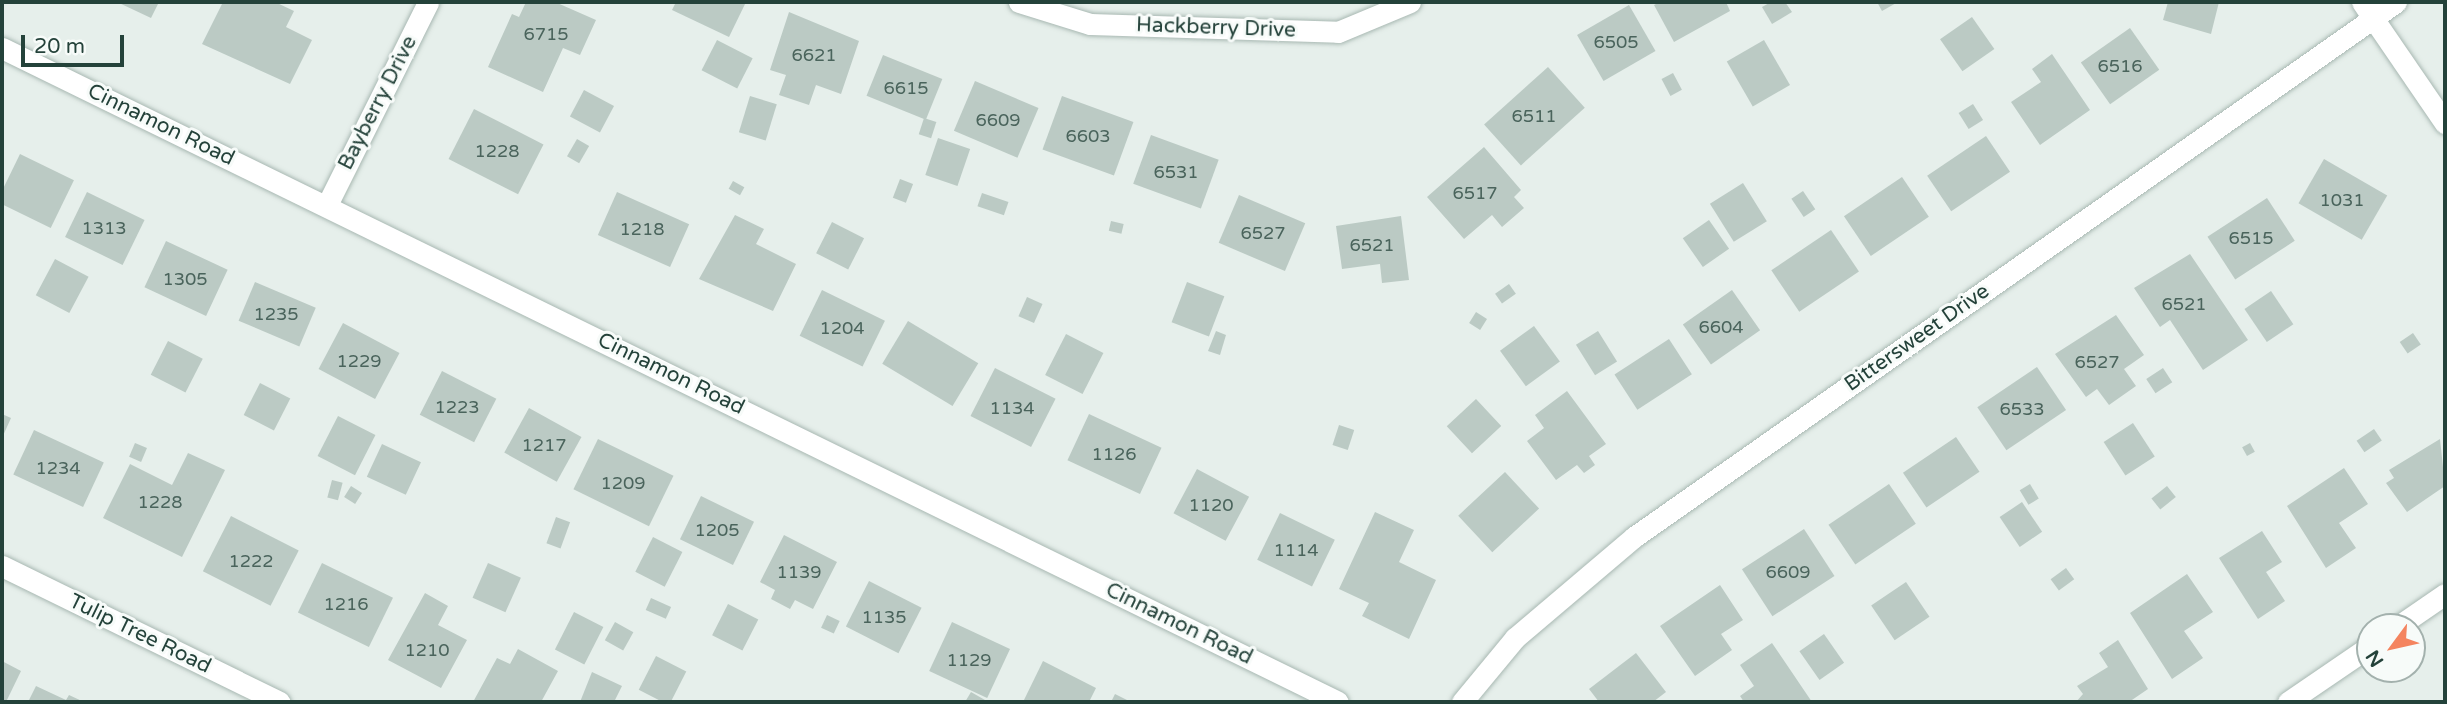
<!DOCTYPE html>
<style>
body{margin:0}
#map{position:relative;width:2447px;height:704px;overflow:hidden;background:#e6efeb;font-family:"Varela Round",sans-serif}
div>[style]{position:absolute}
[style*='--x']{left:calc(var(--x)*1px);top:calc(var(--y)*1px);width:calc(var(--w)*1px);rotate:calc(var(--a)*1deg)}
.building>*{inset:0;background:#bbcac4;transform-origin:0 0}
.roads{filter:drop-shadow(0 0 2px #a8b8b2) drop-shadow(0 0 2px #a8b8b2)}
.minor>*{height:21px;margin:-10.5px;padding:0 10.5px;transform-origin:10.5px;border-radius:10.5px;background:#fff}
span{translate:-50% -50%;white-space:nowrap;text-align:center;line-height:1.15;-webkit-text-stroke:6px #f7fbf9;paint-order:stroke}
.number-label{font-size:18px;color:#4a645c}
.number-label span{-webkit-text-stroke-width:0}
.street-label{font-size:21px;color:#24423a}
.frame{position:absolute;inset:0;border:4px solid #24423a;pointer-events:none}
.north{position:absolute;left:2356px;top:613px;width:70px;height:70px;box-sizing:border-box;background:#f7fbf9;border:2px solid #a3b1ad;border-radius:50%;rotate:237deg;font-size:19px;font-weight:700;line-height:28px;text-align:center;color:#24423a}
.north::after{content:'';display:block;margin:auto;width:24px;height:32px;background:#f4845f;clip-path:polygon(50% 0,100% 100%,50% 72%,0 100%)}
.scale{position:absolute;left:21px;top:35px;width:103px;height:32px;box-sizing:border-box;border:4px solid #24423a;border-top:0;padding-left:9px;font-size:21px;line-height:24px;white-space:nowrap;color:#24423a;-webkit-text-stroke:5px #f7fbf9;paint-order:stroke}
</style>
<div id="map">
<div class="building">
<i style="clip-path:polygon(117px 2px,159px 2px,151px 18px)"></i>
<i style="clip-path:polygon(223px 2px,275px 2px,294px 11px,286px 27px,312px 40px,290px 84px,202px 44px)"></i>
<i style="clip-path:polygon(526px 2px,555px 2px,596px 20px,580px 55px,563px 48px,543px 92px,488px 67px,512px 14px,519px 17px)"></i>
<i style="clip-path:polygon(676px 2px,746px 2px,729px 37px,672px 10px)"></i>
<i style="clip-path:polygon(1660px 2px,1726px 2px,1730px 11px,1674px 42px,1654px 5px)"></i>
<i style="clip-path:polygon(1771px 2px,1785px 2px,1792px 12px,1772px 24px,1762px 7px)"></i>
<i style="clip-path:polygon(1877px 2px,1898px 2px,1882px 11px)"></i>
<i style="clip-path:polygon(2168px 2px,2219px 2px,2211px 34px,2163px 20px)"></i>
<i style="left:1629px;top:5px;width:53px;height:60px;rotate:60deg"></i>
<i style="clip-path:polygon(789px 12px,859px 41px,841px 94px,816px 85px,809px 105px,779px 95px,786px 75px,770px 70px)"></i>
<i style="left:1972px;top:17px;width:39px;height:39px;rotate:55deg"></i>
<i style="left:2130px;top:28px;width:51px;height:60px;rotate:55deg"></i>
<i style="left:717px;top:40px;width:40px;height:34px;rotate:27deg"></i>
<i style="left:1764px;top:40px;width:52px;height:43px;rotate:60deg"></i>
<i style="clip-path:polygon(2052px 54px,2090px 110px,2040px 145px,2011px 102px,2041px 82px,2032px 69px)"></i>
<i style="left:883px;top:55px;width:64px;height:44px;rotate:22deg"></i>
<i style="left:1548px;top:67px;width:55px;height:86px;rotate:48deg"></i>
<i style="left:1673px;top:73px;width:19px;height:13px;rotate:62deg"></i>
<i style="left:975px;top:81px;width:69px;height:54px;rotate:23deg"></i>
<i style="left:584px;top:90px;width:34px;height:30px;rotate:28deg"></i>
<i style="left:750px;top:96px;width:28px;height:38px;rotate:17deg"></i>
<i style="left:1062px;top:96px;width:76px;height:57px;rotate:20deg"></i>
<i style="left:1973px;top:104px;width:19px;height:17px;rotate:58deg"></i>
<i style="left:474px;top:109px;width:78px;height:56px;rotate:27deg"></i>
<i style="left:924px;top:118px;width:13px;height:17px;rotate:18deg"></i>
<i style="left:1151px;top:135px;width:72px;height:52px;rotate:20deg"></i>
<i style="left:1986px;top:136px;width:43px;height:71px;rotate:56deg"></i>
<i style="left:938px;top:138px;width:34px;height:39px;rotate:19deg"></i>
<i style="left:577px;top:139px;width:14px;height:20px;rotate:30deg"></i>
<i style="clip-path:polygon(1484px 147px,1521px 190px,1514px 197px,1524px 208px,1502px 227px,1492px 215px,1464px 239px,1427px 197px)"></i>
<i style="left:20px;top:154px;width:60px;height:53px;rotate:26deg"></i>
<i style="left:2324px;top:159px;width:73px;height:51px;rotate:30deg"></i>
<i style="left:1902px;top:177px;width:48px;height:70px;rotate:56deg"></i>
<i style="left:900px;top:179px;width:14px;height:20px;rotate:21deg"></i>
<i style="left:733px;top:181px;width:13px;height:9px;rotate:29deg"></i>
<i style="left:1743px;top:183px;width:45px;height:39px;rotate:58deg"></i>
<i style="left:1803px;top:191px;width:22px;height:14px;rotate:56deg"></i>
<i style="left:87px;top:192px;width:64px;height:50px;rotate:26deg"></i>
<i style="left:617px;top:192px;width:79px;height:47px;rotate:24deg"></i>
<i style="left:982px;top:193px;width:28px;height:14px;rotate:19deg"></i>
<i style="left:1239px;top:195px;width:72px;height:52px;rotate:23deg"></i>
<i style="left:2267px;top:198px;width:51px;height:71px;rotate:57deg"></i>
<i style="clip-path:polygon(735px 215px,764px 229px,756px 244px,796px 264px,773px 311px,699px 279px)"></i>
<i style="clip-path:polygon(1401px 216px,1409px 280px,1382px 283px,1380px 264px,1342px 269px,1336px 226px)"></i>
<i style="left:1709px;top:220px;width:35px;height:32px;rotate:55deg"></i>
<i style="left:1111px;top:221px;width:13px;height:10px;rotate:13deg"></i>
<i style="left:832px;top:222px;width:36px;height:35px;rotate:27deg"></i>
<i style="left:1831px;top:230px;width:50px;height:72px;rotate:56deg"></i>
<i style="left:166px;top:241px;width:68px;height:51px;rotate:25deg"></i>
<i style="clip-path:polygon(2190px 254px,2248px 340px,2203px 370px,2170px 320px,2160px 327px,2134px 288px)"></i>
<i style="left:55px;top:259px;width:38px;height:41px;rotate:28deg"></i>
<i style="left:255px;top:282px;width:66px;height:42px;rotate:23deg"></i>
<i style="left:1187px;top:282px;width:40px;height:43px;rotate:21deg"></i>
<i style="left:1509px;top:284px;width:12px;height:17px;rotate:55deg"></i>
<i style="left:822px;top:290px;width:70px;height:51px;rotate:26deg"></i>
<i style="left:1732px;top:290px;width:49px;height:60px;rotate:55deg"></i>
<i style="left:2271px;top:291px;width:40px;height:32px;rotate:56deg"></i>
<i style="left:1027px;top:297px;width:17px;height:21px;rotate:24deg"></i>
<i style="left:1476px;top:312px;width:13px;height:13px;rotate:32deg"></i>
<i style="clip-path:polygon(2116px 315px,2144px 355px,2124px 369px,2136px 386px,2109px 405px,2097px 389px,2086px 397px,2055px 354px)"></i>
<i style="left:908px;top:321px;width:82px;height:50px;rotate:31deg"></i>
<i style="left:343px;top:323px;width:64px;height:52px;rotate:28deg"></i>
<i style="left:1534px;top:326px;width:44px;height:42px;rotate:54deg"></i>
<i style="clip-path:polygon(1216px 331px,1226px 335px,1220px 355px,1208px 351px)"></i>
<i style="left:1598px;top:331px;width:36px;height:26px;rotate:58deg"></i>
<i style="left:2413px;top:333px;width:14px;height:16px;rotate:56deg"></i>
<i style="left:1066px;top:334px;width:42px;height:46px;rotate:27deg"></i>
<i style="left:1669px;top:339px;width:42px;height:65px;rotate:57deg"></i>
<i style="left:168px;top:341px;width:39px;height:38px;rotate:27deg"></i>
<i style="left:2037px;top:367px;width:52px;height:72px;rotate:56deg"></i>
<i style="left:995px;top:368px;width:68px;height:54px;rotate:27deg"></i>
<i style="left:2163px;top:368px;width:17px;height:20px;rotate:57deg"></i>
<i style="left:442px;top:371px;width:61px;height:49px;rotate:27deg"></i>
<i style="left:260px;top:383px;width:34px;height:36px;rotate:27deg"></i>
<i style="clip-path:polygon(1567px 391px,1606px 444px,1589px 456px,1595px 465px,1584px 473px,1577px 465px,1556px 480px,1527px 441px,1544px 428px,1535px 415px)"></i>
<i style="left:1476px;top:399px;width:37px;height:40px;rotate:47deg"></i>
<i style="left:529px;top:408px;width:60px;height:51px;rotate:29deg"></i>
<i style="clip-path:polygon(2px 414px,11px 418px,2px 438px)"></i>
<i style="left:1089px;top:414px;width:80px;height:51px;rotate:25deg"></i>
<i style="left:338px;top:416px;width:42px;height:45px;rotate:27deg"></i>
<i style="left:2133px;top:423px;width:40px;height:35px;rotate:57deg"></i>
<i style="left:1339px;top:425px;width:16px;height:21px;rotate:18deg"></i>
<i style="left:2374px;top:429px;width:14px;height:21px;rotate:56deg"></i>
<i style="left:34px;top:430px;width:77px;height:49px;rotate:25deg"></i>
<i style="left:1956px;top:437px;width:42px;height:64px;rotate:56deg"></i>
<i style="left:598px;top:439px;width:84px;height:56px;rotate:26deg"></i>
<i style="clip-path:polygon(2440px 439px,2445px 486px,2407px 512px,2386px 483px,2394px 478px,2389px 470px)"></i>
<i style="left:135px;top:443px;width:13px;height:15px;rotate:23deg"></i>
<i style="left:2250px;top:443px;width:10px;height:9px;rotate:61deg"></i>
<i style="left:382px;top:444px;width:43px;height:36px;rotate:25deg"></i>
<i style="clip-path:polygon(188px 453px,225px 470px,182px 557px,103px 518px,130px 464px,172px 485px)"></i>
<i style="clip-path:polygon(2344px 468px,2368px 504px,2339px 523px,2356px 548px,2326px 568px,2287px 506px)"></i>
<i style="left:1197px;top:469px;width:59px;height:50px;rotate:28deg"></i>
<i style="left:1505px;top:472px;width:50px;height:64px;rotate:47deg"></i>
<i style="left:332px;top:480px;width:11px;height:18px;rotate:15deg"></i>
<i style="left:1889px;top:484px;width:48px;height:73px;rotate:56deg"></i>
<i style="left:2030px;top:484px;width:17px;height:12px;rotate:59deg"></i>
<i style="left:351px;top:486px;width:13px;height:13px;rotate:32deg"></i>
<i style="left:2167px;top:486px;width:14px;height:20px;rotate:51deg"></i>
<i style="left:701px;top:496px;width:59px;height:48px;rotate:26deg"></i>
<i style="left:2022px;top:502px;width:36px;height:27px;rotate:56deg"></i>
<i style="clip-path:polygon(1375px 512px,1414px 530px,1399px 562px,1436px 580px,1409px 639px,1362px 616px,1369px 603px,1339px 589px)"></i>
<i style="left:1280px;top:513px;width:61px;height:52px;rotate:26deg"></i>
<i style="left:231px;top:516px;width:76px;height:62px;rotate:27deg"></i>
<i style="left:556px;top:517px;width:15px;height:28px;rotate:20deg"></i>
<i style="left:1804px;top:529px;width:56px;height:74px;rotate:57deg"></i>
<i style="clip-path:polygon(2262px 531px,2282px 562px,2266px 572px,2285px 601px,2258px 619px,2219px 558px)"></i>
<i style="clip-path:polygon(784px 535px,837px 562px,813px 609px,795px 600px,790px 609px,771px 599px,775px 590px,760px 582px)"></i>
<i style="left:653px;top:537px;width:33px;height:39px;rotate:27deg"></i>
<i style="left:322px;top:563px;width:79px;height:55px;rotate:26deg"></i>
<i style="left:488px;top:563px;width:36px;height:38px;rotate:24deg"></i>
<i style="left:2066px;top:568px;width:14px;height:19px;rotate:54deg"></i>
<i style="clip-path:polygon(2187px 574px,2213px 612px,2184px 631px,2203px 658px,2172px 679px,2130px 613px)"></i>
<i style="left:869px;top:581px;width:59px;height:51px;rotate:27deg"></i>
<i style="left:1906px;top:582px;width:42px;height:42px;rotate:56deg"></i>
<i style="clip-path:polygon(1720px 585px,1743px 620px,1721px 634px,1732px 650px,1695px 676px,1660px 626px)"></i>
<i style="clip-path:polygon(425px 593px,448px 606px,438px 625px,467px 640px,441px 688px,388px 660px)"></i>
<i style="left:651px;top:598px;width:22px;height:13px;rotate:24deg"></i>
<i style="left:728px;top:604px;width:34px;height:35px;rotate:27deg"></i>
<i style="left:574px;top:612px;width:33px;height:42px;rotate:27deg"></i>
<i style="left:827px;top:615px;width:14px;height:14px;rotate:25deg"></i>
<i style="left:615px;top:622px;width:21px;height:21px;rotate:29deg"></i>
<i style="left:952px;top:622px;width:64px;height:54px;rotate:25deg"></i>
<i style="left:1824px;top:634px;width:35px;height:30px;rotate:55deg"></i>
<i style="clip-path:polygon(2118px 640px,2148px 689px,2129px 702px,2076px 702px,2083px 694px,2077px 686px,2108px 667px,2099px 653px)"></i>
<i style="clip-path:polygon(1772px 643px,1812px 702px,1744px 702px,1740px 696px,1754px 686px,1740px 665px)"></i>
<i style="clip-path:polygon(518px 649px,558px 671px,541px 702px,473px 702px,497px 658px,510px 664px)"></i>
<i style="clip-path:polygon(1636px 653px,1666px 692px,1653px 702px,1599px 702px,1589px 689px)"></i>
<i style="left:656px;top:656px;width:34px;height:38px;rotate:27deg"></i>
<i style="clip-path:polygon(2px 661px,21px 671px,6px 702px,2px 702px)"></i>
<i style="clip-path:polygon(1043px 661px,1096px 688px,1089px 702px,1023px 702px)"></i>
<i style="clip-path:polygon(592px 672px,622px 686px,614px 702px,580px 702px)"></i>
<i style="clip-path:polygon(36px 686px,66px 700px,69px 695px,84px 702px,28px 702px)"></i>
<i style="clip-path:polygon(971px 692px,985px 700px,983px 702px,965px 702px)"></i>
<i style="clip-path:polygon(1115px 694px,1131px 702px,1111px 702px)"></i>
</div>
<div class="roads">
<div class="minor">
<i style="--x:1019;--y:2;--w:74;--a:17.2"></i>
<i style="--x:1090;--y:24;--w:248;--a:1.8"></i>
<i style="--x:1338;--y:32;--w:78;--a:-22.6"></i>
<i style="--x:2362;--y:2;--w:147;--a:55.6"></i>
<i style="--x:2;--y:48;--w:1487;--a:26.08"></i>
<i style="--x:327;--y:205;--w:227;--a:-63.5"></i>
<i style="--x:2;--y:566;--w:309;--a:26.1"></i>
<i style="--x:2397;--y:627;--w:58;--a:-34.5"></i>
<i style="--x:1462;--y:702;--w:83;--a:-50.4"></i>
<i style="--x:1515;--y:638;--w:156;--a:-40.3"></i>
<i style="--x:1634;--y:537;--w:931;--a:-35.07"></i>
<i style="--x:2288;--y:702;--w:99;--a:-34.3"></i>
</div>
</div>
<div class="number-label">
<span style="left:546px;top:34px">6715</span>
<span style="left:1616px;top:42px">6505</span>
<span style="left:814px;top:55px">6621</span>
<span style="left:2120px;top:66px">6516</span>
<span style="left:906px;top:88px">6615</span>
<span style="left:1534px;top:116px">6511</span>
<span style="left:998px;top:120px">6609</span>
<span style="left:1088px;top:136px">6603</span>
<span style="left:497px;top:151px">1228</span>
<span style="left:1176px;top:172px">6531</span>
<span style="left:1475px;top:193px">6517</span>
<span style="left:2342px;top:200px">1031</span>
<span style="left:104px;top:228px">1313</span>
<span style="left:642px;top:229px">1218</span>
<span style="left:1263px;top:233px">6527</span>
<span style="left:2251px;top:238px">6515</span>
<span style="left:1372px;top:245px">6521</span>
<span style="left:185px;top:279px">1305</span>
<span style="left:2184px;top:304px">6521</span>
<span style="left:276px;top:314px">1235</span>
<span style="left:1721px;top:327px">6604</span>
<span style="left:842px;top:328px">1204</span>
<span style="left:359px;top:361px">1229</span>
<span style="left:2097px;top:362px">6527</span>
<span style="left:457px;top:407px">1223</span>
<span style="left:1012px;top:408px">1134</span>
<span style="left:2022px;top:409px">6533</span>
<span style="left:544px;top:445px">1217</span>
<span style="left:1114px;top:454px">1126</span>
<span style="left:58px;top:468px">1234</span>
<span style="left:623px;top:483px">1209</span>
<span style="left:160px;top:502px">1228</span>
<span style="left:1211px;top:505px">1120</span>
<span style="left:717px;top:530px">1205</span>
<span style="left:1296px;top:550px">1114</span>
<span style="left:251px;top:561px">1222</span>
<span style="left:799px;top:572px">1139</span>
<span style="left:1788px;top:572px">6609</span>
<span style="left:346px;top:604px">1216</span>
<span style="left:884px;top:617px">1135</span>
<span style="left:427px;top:650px">1210</span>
<span style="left:969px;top:660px">1129</span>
</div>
<div class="street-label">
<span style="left:1216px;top:28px;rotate:2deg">Hackberry Drive</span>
<span style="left:378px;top:103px;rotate:-63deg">Bayberry Drive</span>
<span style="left:161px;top:125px;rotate:26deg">Cinnamon Road</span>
<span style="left:1917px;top:338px;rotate:-35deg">Bittersweet Drive</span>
<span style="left:671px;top:374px;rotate:26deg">Cinnamon Road</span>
<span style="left:1179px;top:624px;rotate:26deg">Cinnamon Road</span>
<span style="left:140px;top:634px;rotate:26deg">Tulip Tree Road</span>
</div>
<div class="frame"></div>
<div class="north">N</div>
<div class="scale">20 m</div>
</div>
